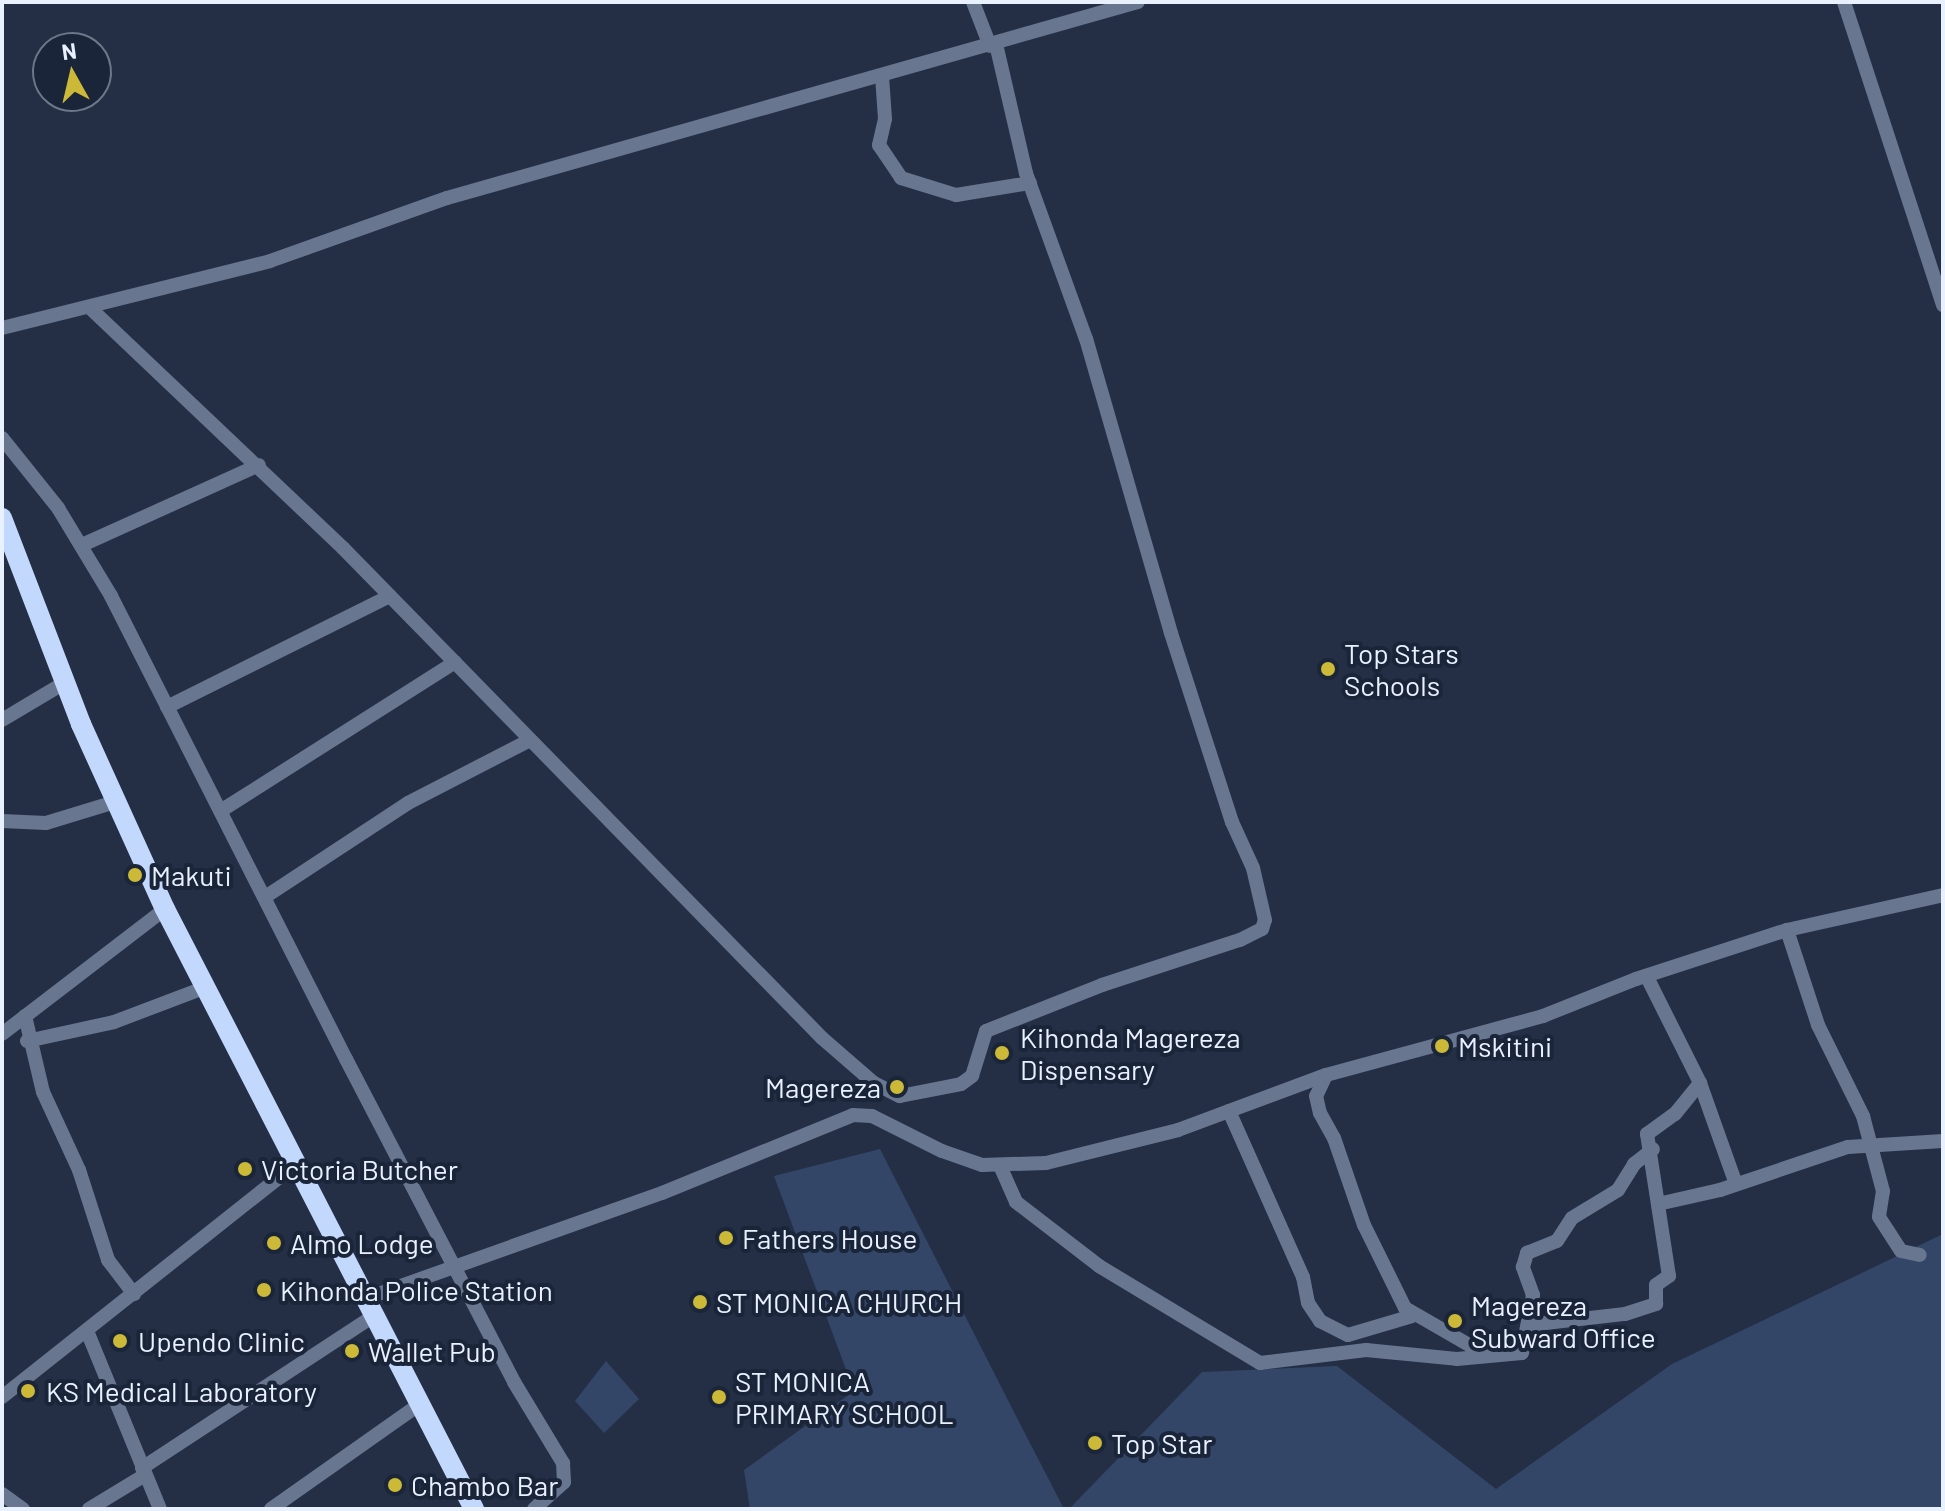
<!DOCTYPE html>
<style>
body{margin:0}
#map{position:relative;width:1945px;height:1511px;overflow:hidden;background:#242f45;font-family:Barlow,sans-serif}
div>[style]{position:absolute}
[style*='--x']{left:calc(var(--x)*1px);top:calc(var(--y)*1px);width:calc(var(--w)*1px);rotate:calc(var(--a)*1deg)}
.green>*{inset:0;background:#334668}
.minor>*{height:14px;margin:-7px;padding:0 7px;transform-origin:7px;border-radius:7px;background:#68768f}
.highway>*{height:20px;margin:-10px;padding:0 10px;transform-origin:10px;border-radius:10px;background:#c3d8fd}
.dots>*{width:22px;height:22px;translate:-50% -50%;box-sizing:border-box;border:4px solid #1a253a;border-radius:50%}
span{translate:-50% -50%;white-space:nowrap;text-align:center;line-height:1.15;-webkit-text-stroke:8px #1a253a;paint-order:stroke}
.poi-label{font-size:28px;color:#e9f1ff}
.left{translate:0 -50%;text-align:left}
.right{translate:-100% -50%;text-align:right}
.frame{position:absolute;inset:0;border:4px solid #e9f1ff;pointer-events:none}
.north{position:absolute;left:32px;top:32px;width:80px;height:80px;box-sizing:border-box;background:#1a253a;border:2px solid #6d7789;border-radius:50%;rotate:352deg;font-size:22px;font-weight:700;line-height:32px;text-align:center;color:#e9f1ff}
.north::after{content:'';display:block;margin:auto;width:28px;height:36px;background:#ccb938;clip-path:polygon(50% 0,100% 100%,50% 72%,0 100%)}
</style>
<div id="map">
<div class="green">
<i style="clip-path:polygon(880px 1149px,1015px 1414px,1064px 1509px,750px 1509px,744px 1470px,854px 1391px,774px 1176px)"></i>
<i style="clip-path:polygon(1943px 1234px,1943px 1509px,1069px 1509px,1202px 1372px,1337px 1366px,1496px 1489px,1672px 1364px)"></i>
<i style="clip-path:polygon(606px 1361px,639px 1399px,604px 1433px,575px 1401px)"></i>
</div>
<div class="minor">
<i style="--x:973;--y:2;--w:47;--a:68.9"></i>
<i style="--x:1844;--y:2;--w:319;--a:71.9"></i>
<i style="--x:882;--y:76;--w:43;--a:86"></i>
<i style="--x:885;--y:119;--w:27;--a:103"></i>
<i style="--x:879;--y:145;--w:40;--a:56"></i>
<i style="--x:901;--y:178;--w:58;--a:17.2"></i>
<i style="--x:956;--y:195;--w:75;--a:-9.2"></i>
<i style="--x:89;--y:307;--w:350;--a:43.5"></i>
<i style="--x:343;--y:548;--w:685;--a:45.65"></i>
<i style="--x:822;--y:1038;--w:69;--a:40.9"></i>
<i style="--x:874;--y:1083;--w:29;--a:27"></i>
<i style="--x:900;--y:1096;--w:62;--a:-11.1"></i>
<i style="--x:961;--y:1084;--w:14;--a:-36"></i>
<i style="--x:972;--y:1076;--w:47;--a:-72.7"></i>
<i style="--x:986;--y:1031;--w:125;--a:-21.6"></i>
<i style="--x:1102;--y:985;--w:145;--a:-18.1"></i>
<i style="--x:1240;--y:940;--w:25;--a:-27"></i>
<i style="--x:1262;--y:929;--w:9;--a:-72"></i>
<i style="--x:1265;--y:920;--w:53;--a:-103"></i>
<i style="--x:1253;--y:868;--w:51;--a:-114.5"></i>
<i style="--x:1232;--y:822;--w:199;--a:-107.9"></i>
<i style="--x:1171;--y:633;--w:306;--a:-106.1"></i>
<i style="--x:1086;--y:339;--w:177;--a:-109.9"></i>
<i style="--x:1026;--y:173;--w:132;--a:-103.1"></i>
<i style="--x:2;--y:328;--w:276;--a:-14"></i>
<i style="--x:270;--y:261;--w:188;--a:-19.6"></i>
<i style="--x:447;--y:198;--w:718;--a:-15.84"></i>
<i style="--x:2;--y:438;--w:90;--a:51.3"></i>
<i style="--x:58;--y:508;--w:103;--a:58.9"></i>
<i style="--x:111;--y:596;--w:519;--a:63.09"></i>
<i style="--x:346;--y:1059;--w:364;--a:62.5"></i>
<i style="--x:514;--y:1382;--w:95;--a:58.8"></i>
<i style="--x:563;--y:1463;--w:19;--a:87"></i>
<i style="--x:564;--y:1482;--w:40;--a:138"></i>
<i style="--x:82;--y:545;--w:194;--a:-24.3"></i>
<i style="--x:167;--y:707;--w:249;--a:-26.5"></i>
<i style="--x:2;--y:720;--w:72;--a:-30.8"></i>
<i style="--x:222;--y:810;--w:276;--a:-32.4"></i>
<i style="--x:2;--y:821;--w:44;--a:2.6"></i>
<i style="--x:46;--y:823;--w:72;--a:-16.9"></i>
<i style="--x:265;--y:897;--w:171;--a:-33.3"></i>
<i style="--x:408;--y:803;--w:137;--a:-27.3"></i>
<i style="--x:1787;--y:930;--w:100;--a:71.9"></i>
<i style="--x:1818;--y:1025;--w:102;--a:63.7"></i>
<i style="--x:1863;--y:1116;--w:78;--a:75.1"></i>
<i style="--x:1883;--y:1191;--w:26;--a:99"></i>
<i style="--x:1879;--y:1217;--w:40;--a:57.1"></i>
<i style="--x:1901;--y:1251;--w:19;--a:12"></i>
<i style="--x:1647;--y:977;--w:119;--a:63.4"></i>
<i style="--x:1700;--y:1083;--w:107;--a:70.4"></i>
<i style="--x:25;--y:1016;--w:78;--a:76.7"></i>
<i style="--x:43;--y:1092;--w:86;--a:65.2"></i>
<i style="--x:79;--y:1170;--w:95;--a:72.1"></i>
<i style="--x:108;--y:1260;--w:43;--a:52.6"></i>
<i style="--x:2;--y:1034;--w:205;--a:-37.5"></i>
<i style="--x:27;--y:1041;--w:89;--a:-12.3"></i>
<i style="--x:114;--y:1022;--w:98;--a:-20.8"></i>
<i style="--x:1326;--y:1075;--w:23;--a:115"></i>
<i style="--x:1316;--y:1096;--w:17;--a:77"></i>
<i style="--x:1320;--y:1113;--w:29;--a:61"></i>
<i style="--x:1334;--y:1138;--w:92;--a:71"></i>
<i style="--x:1364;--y:1225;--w:93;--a:63.7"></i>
<i style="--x:1405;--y:1308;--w:96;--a:30"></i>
<i style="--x:1229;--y:1111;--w:182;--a:66"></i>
<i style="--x:1303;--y:1277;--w:26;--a:79"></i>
<i style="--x:1308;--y:1303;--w:22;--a:56"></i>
<i style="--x:1320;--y:1321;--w:31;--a:27"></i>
<i style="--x:1348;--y:1335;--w:67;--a:-16.5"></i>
<i style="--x:1001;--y:1168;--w:37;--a:66"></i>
<i style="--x:1016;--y:1202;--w:105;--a:37.6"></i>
<i style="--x:1099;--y:1266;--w:188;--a:31.1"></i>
<i style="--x:1260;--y:1363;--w:107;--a:-7"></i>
<i style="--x:1366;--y:1350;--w:91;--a:5.6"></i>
<i style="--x:1457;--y:1359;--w:65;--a:-5.3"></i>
<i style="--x:1522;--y:1353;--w:59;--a:-79.3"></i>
<i style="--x:1533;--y:1295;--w:30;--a:-110"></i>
<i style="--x:1523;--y:1267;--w:15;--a:-74"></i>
<i style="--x:1527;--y:1253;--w:32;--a:-22"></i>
<i style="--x:1557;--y:1241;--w:27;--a:-57"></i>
<i style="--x:1572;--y:1218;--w:54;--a:-31.3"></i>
<i style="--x:1618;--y:1190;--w:31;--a:-58"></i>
<i style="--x:1634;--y:1164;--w:24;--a:-38"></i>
<i style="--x:1658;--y:1204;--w:64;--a:-12.7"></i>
<i style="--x:1720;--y:1190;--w:135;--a:-18.6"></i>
<i style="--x:1848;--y:1147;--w:95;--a:-3.6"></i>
<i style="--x:367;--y:1298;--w:313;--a:-19.6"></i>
<i style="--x:662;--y:1193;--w:206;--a:-22.2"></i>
<i style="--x:853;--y:1115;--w:19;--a:3"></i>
<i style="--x:872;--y:1116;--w:78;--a:26.6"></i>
<i style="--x:942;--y:1151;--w:42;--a:19.3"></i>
<i style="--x:982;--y:1165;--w:64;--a:-1.8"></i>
<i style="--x:1046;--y:1163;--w:136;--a:-14"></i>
<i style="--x:1178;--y:1130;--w:158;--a:-20.4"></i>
<i style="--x:1326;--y:1075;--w:225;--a:-15.2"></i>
<i style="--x:1543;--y:1016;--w:100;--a:-21.7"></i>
<i style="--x:1636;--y:979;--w:159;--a:-18"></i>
<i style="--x:1787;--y:930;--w:160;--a:-12.6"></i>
<i style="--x:1528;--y:1325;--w:98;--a:-6.5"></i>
<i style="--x:1625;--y:1314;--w:33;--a:-18"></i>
<i style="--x:1656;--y:1304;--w:19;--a:-90"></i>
<i style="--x:1656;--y:1285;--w:16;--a:-35"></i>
<i style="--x:1669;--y:1276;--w:144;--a:-98.8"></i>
<i style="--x:1647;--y:1134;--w:34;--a:-36"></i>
<i style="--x:1675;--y:1114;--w:40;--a:-51"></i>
<i style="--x:87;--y:1331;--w:192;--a:67.7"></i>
<i style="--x:2;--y:1397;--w:378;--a:-38.4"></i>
<i style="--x:142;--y:1468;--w:279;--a:-33.3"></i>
<i style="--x:2;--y:1494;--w:26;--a:36"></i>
<i style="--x:89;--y:1509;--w:66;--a:-31.3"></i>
<i style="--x:271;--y:1509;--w:184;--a:-35.2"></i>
</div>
<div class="highway">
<i style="--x:2;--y:518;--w:221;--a:69"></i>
<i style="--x:81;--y:724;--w:203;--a:65.6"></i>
<i style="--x:165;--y:909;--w:675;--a:62.75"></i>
</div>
<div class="dots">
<i style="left:1328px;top:669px;background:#ccb938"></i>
<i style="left:135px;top:875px;background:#ccb938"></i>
<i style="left:1442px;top:1046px;background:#ccb938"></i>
<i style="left:1002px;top:1053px;background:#ccb938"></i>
<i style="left:897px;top:1087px;background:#ccb938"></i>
<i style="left:245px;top:1169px;background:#ccb938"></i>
<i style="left:726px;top:1238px;background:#ccb938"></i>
<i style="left:274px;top:1243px;background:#ccb938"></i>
<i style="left:264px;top:1290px;background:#ccb938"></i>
<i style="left:700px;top:1302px;background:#ccb938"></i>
<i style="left:1455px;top:1321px;background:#ccb938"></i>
<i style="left:120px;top:1341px;background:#ccb938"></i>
<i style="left:352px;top:1351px;background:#ccb938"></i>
<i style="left:28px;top:1391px;background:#ccb938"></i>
<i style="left:719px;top:1397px;background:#ccb938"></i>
<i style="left:1095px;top:1443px;background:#ccb938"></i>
<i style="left:395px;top:1485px;background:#ccb938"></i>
</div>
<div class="poi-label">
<span class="left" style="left:1344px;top:669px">Top Stars<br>Schools</span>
<span class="left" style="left:151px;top:875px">Makuti</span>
<span class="left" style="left:1020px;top:1053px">Kihonda Magereza<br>Dispensary</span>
<span class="left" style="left:1458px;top:1046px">Mskitini</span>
<span class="right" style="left:881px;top:1087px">Magereza</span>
<span class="left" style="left:261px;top:1169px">Victoria Butcher</span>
<span class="left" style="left:742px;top:1238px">Fathers House</span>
<span class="left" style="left:290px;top:1243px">Almo Lodge</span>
<span class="left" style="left:280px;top:1290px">Kihonda Police Station</span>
<span class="left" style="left:716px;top:1302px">ST MONICA CHURCH</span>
<span class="left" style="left:1471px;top:1321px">Magereza<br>Subward Office</span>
<span class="left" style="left:138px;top:1341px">Upendo Clinic</span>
<span class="left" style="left:368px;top:1351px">Wallet Pub</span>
<span class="left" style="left:735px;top:1397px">ST MONICA<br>PRIMARY SCHOOL</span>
<span class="left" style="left:46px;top:1391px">KS Medical Laboratory</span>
<span class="left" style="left:1111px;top:1443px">Top Star</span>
<span class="left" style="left:411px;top:1485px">Chambo Bar</span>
</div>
<div class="frame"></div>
<div class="north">N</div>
</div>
